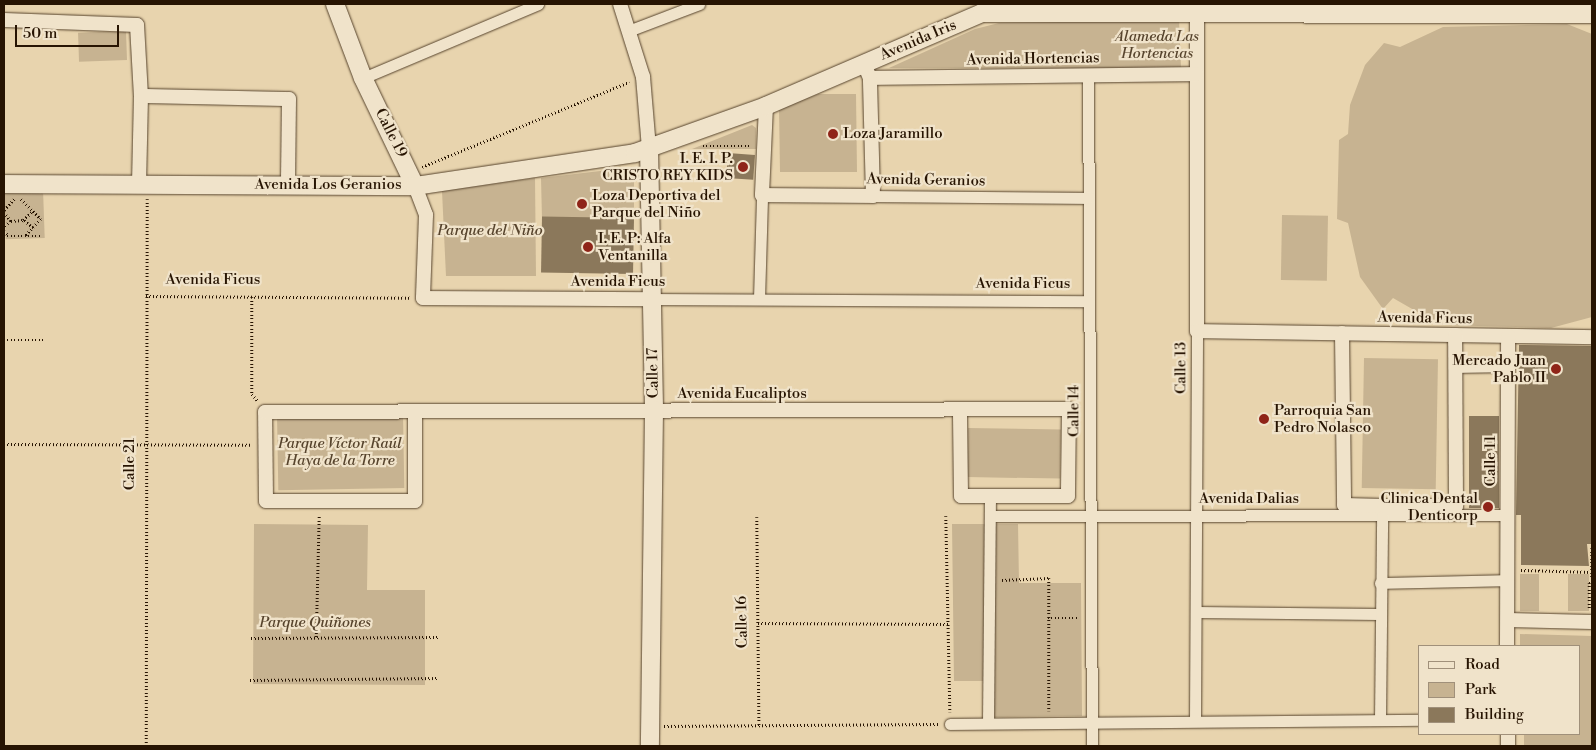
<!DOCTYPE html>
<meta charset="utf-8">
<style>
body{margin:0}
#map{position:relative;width:1596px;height:750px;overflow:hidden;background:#e8d4ae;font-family:"Libre Bodoni",serif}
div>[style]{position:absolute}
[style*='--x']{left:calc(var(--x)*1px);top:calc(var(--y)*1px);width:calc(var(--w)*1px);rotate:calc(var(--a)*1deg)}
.green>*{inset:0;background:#c7b391;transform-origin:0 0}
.building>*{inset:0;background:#8b785b;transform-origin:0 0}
.path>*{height:2.5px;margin-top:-1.25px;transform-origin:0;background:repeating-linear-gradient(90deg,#271402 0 1px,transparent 0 3.5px)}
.roads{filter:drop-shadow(0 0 1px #57442d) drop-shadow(0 0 1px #57442d)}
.service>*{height:7px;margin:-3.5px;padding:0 3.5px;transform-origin:3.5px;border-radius:3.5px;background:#f0e3ca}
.pedestrian>*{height:11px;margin:-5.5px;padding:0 5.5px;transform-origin:5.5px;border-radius:5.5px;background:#f0e3ca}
.minor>*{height:14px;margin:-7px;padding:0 7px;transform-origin:7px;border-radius:7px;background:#f0e3ca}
.tertiary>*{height:18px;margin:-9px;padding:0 9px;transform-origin:9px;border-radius:9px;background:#f0e3ca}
.dots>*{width:14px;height:14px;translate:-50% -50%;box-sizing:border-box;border:2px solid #f0e3ca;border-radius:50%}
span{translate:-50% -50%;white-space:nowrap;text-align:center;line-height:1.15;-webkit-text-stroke:4.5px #f0e3ca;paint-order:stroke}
.park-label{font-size:15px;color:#57442d;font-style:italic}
.street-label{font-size:15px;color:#271402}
.poi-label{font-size:15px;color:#271402}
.left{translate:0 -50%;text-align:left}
.right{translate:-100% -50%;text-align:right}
.frame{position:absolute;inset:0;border:5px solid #271402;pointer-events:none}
.legend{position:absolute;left:1418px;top:645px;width:162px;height:90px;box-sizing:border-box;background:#f0e3ca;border:1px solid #a0907a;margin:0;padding:6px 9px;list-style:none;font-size:15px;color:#271402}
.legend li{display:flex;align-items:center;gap:10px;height:25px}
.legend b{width:25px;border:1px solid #a0907a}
.scale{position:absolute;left:15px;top:25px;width:104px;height:22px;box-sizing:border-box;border:2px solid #271402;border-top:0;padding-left:6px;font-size:15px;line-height:18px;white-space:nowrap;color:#271402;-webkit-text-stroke:4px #f0e3ca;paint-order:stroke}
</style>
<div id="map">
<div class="green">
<i style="clip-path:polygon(1179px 20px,1181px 68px,889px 68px,975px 29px,999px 23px)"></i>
<i style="clip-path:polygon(1567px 24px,1592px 34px,1592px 317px,1551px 328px,1440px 325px,1393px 298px,1383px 309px,1360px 277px,1348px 223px,1337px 219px,1339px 140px,1348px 134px,1350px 105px,1365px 65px,1384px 43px,1400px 47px,1443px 27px)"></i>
<i style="left:126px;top:31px;width:29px;height:48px;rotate:88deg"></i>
<i style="clip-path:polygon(818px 94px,856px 94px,857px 172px,780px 172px,779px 109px)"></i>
<i style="clip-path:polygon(752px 125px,756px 128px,756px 149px,692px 149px)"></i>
<i style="clip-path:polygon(634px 167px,634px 218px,542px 219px,541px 178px)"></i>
<i style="clip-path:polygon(535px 178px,536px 276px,446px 276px,442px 191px)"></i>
<i style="left:43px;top:189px;width:49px;height:39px;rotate:88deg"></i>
<i style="left:1282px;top:215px;width:46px;height:65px;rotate:1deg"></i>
<i style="left:1364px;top:358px;width:74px;height:130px;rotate:1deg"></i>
<i style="left:403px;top:413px;width:75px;height:126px;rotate:89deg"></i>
<i style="left:968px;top:428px;width:93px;height:49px;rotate:1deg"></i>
<i style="clip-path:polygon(254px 524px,368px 525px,367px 590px,425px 590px,425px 685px,253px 684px)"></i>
<i style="clip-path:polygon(952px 524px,1018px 524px,1019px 583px,1081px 583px,1082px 716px,994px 717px,994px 681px,954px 681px)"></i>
<i style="left:1520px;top:574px;width:19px;height:37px"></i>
<i style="left:1568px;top:574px;width:21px;height:37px"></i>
<i style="clip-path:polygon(1520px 634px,1592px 636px,1592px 746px,1524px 746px,1524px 734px,1580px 734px,1580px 646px,1520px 646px)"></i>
</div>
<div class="building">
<i style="left:728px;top:153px;width:27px;height:25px;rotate:4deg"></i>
<i style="left:634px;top:218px;width:56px;height:92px;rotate:91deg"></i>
<i style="clip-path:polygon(1519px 345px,1592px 346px,1592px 544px,1587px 544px,1589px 566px,1521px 565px,1521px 515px,1516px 515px)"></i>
<i style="left:1469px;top:416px;width:30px;height:92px"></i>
</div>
<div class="path">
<i style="--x:703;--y:146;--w:47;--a:0"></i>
<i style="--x:422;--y:167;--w:224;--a:-22.3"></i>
<i style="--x:21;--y:199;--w:28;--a:45"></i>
<i style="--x:41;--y:219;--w:23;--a:133"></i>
<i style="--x:4;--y:210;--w:15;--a:-48"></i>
<i style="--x:4;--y:212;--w:11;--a:52"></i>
<i style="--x:11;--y:221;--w:9;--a:139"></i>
<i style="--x:11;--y:221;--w:12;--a:-5"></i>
<i style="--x:33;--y:228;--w:13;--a:-141"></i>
<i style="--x:23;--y:220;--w:13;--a:-42"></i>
<i style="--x:4;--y:231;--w:7;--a:45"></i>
<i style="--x:4;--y:236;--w:37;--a:0"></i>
<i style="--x:146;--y:296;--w:264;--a:0.4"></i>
<i style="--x:252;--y:297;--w:97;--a:90"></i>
<i style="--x:252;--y:394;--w:9;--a:49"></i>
<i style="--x:4;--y:340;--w:39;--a:0"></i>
<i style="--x:4;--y:444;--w:247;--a:0.2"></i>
<i style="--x:946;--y:516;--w:196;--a:88.8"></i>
<i style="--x:757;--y:517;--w:208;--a:89.4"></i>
<i style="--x:1592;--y:548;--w:30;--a:90"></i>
<i style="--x:1521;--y:570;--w:71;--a:1.6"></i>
<i style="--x:1002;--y:580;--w:47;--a:-2.4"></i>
<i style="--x:1049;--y:578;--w:133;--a:90"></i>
<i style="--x:1589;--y:608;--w:25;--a:-90"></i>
<i style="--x:1589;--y:583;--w:3;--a:0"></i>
<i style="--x:1048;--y:618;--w:31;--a:0"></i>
<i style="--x:758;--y:623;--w:191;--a:0.3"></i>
<i style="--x:316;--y:637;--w:121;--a:-88.6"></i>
<i style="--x:251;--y:638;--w:187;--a:-0.3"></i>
<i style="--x:250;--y:680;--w:188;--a:-0.6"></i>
<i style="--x:664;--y:726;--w:275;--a:-0.4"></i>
<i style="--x:146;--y:746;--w:547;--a:-89.9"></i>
</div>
<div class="roads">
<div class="service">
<i style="--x:1455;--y:369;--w:53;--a:-1.1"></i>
</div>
<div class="pedestrian">
<i style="--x:631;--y:30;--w:73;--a:-20.9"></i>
<i style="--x:1088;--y:75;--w:671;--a:89.66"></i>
<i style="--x:363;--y:78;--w:190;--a:-22.9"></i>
<i style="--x:873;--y:196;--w:216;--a:0.5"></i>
<i style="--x:651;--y:299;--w:438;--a:0.3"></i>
<i style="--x:759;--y:299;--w:104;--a:-88.3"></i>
<i style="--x:991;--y:516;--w:516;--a:-0.11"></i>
<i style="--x:1380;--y:583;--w:128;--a:-1.3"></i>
<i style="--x:1196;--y:612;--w:183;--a:0.6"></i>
<i style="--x:1380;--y:720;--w:205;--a:-89.4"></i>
<i style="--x:1195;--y:721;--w:390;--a:-89.7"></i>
<i style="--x:988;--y:723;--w:227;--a:-89.5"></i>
<i style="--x:950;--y:724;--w:470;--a:-0.5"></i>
</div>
<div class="minor">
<i style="--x:620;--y:4;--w:77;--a:72.5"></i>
<i style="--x:643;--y:77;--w:71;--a:85.2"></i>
<i style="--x:1197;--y:14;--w:317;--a:90"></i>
<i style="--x:1197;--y:331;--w:395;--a:0.9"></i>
<i style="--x:4;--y:20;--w:133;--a:2.2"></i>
<i style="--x:137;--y:25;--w:71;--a:86.8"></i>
<i style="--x:141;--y:96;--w:87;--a:91.3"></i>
<i style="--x:870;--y:78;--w:327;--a:-0.7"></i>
<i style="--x:141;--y:96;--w:148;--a:1.2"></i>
<i style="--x:289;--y:99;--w:86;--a:90.7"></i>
<i style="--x:766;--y:106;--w:89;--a:92.6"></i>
<i style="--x:762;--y:195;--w:111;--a:0.5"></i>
<i style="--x:873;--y:196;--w:118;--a:-91.5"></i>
<i style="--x:870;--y:78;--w:15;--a:-113"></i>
<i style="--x:415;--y:186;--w:31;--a:69"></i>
<i style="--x:426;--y:215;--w:83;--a:92.1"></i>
<i style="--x:423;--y:298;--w:228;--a:0.3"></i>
<i style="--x:1342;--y:333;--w:172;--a:89.3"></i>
<i style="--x:1344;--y:505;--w:40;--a:1.4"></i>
<i style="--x:1384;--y:506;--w:72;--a:0"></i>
<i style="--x:1456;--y:506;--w:171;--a:-90.3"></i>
<i style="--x:415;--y:411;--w:90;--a:90"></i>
<i style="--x:415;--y:501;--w:149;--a:180"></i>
<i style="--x:266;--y:501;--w:89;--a:-90.6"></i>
<i style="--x:265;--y:412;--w:804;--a:-0.21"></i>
<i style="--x:1069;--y:409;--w:87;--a:90.7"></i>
<i style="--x:1068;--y:496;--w:107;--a:180"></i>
<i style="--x:961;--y:496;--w:87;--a:-90.7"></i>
<i style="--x:1508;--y:620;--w:84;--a:1.4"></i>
<i style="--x:1507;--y:646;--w:310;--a:-89.8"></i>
<i style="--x:1508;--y:746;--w:12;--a:-90"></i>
</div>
<div class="tertiary">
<i style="--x:335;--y:4;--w:79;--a:69.3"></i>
<i style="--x:363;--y:78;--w:120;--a:64.3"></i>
<i style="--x:649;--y:148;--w:262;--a:88.9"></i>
<i style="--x:654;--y:410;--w:336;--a:90.7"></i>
<i style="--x:4;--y:184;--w:411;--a:0.3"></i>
<i style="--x:415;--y:186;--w:222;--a:-8.5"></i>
<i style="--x:635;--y:153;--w:139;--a:-19.7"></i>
<i style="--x:766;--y:106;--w:235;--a:-23.3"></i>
<i style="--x:982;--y:13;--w:610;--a:0.09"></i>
</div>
</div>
<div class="dots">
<i style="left:833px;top:134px;background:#8f2418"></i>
<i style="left:743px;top:167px;background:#8f2418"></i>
<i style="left:582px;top:204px;background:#8f2418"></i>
<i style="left:588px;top:247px;background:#8f2418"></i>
<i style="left:1556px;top:369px;background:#8f2418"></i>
<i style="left:1264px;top:419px;background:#8f2418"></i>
<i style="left:1488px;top:507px;background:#8f2418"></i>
</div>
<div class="park-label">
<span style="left:1157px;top:45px">Alameda Las<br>Hortencias</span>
<span style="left:490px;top:231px">Parque del Niño</span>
<span style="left:340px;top:452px">Parque Víctor Raúl<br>Haya de la Torre</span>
<span style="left:315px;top:623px">Parque Quiñones</span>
</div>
<div class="street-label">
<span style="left:918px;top:40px;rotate:-23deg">Avenida Iris</span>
<span style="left:1033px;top:59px;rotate:-1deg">Avenida Hortencias</span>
<span style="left:391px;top:133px;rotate:63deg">Calle 19</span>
<span style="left:926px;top:180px;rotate:1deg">Avenida Geranios</span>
<span style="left:328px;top:185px">Avenida Los Geranios</span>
<span style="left:213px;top:280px">Avenida Ficus</span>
<span style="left:618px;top:282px">Avenida Ficus</span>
<span style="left:1023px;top:284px">Avenida Ficus</span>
<span style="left:1425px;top:318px;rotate:1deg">Avenida Ficus</span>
<span style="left:1181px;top:368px;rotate:-90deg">Calle 13</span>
<span style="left:653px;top:373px;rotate:-91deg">Calle 17</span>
<span style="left:742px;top:394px">Avenida Eucaliptos</span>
<span style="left:1074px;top:411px;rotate:-90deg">Calle 14</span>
<span style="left:1491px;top:461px;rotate:-90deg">Calle 11</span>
<span style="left:130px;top:464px;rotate:-90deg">Calle 21</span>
<span style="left:1249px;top:499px">Avenida Dalias</span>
<span style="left:742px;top:622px;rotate:-91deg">Calle 16</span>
</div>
<div class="poi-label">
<span class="left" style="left:843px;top:134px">Loza Jaramillo</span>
<span class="right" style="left:733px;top:167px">I. E. I. P.<br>CRISTO REY KIDS</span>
<span class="left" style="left:592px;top:204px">Loza Deportiva del<br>Parque del Niño</span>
<span class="left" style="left:598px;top:247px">I. E. P: Alfa<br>Ventanilla</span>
<span class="right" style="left:1546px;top:369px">Mercado Juan<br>Pablo II</span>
<span class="left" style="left:1274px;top:419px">Parroquia San<br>Pedro Nolasco</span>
<span class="right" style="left:1478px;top:507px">Clinica Dental<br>Denticorp</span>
</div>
<div class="frame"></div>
<ul class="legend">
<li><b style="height:6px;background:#f0e3ca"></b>Road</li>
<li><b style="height:14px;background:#c7b391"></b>Park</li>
<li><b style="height:14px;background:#8b785b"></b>Building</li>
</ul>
<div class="scale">50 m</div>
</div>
